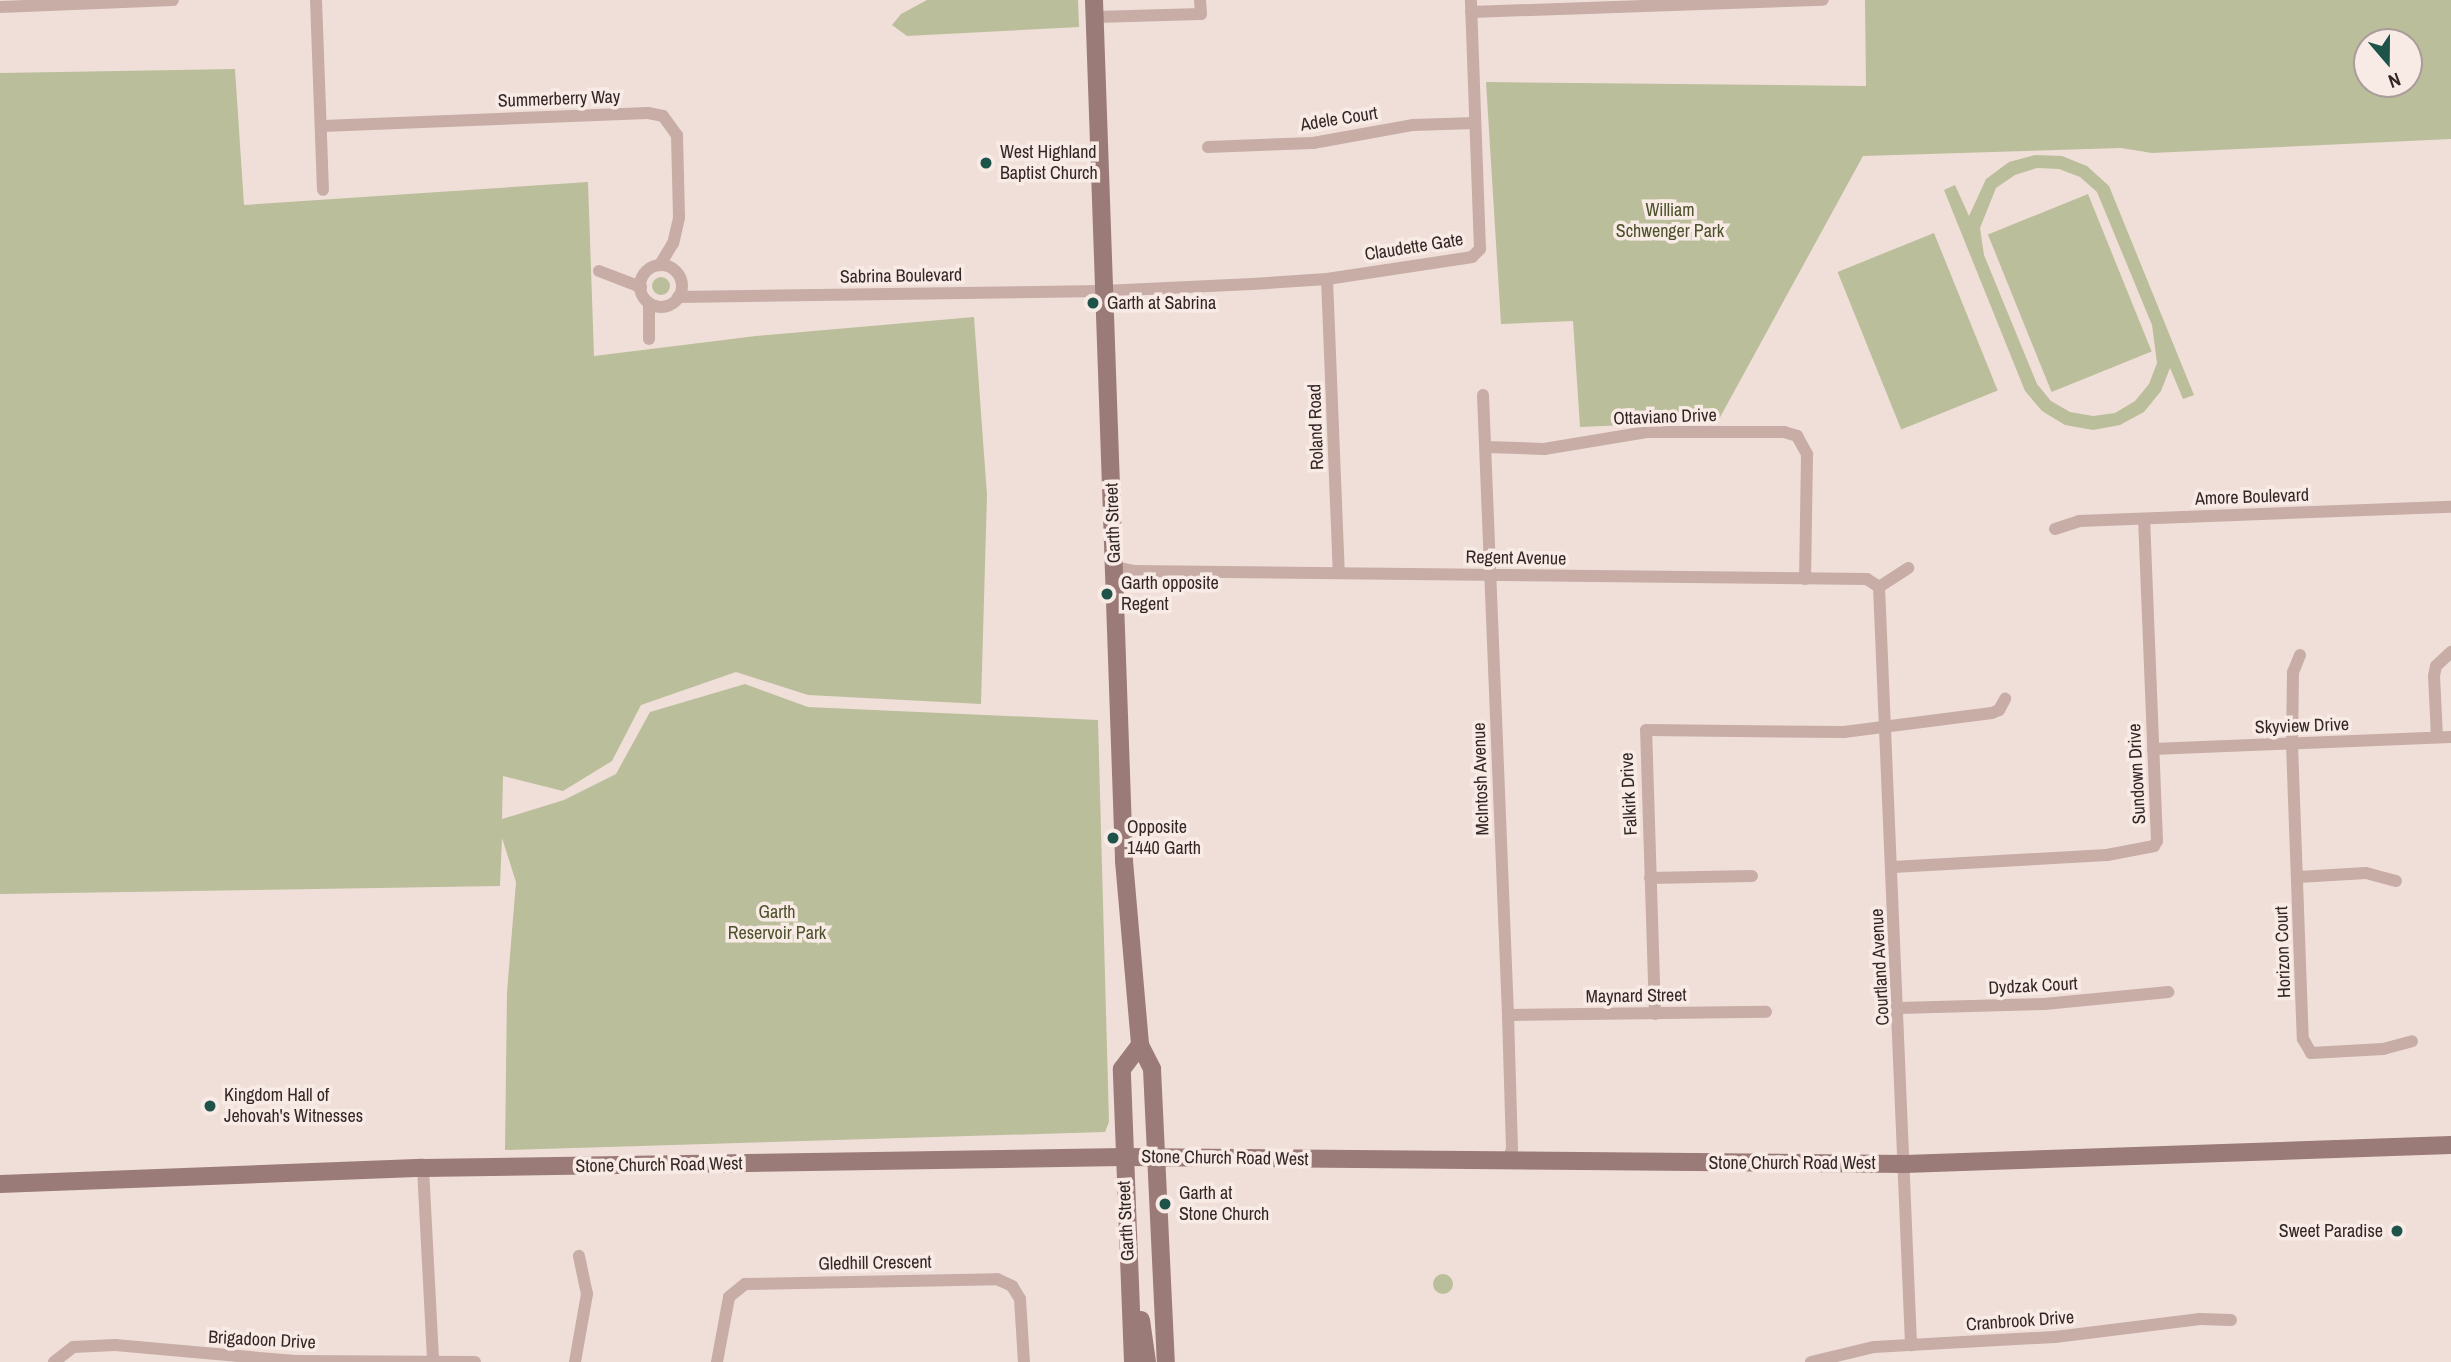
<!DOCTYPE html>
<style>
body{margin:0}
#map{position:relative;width:2451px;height:1362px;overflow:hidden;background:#f0dfd9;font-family:"Archivo Narrow",sans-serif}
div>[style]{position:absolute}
.green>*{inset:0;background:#bbbe9a;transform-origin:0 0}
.round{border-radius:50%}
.street>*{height:12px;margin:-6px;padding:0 6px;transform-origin:6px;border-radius:6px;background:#c7ada6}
.street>.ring{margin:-6px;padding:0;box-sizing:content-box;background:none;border:12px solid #c7ada6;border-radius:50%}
.secondary>*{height:18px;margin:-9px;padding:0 9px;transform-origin:9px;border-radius:9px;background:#9b7b77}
.dots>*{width:19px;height:19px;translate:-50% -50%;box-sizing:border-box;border:4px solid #f8eae5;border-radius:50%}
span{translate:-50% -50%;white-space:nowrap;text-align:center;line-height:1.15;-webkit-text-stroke:7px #f8eae5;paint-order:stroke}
.street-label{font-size:18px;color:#332726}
.poi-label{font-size:18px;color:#332726}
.left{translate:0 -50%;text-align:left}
.right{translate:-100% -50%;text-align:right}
.park-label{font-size:18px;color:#4c512b}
.north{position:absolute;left:2353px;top:28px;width:70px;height:70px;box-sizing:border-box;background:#f8eae5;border:2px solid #a99c99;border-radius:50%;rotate:160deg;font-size:19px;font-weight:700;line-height:28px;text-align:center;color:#332726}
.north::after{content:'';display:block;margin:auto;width:24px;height:32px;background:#1e5349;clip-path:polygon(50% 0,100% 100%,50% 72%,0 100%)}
</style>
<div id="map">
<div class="green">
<div style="clip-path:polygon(927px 0,1078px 0,1079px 27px,907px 36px,892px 25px,901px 14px)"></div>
<div style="clip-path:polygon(evenodd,1865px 0,2451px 0,2451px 139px,2152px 153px,2121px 148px,1863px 156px,1718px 421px,1580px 427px,1573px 321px,1501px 324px,1486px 82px,1866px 86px,1865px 0,2367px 42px,2409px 42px,2409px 84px,2367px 84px,2367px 42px)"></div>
<div style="clip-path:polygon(235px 69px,244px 205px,588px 182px,594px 356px,756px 336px,974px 317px,987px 495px,981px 704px,808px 695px,736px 672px,641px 705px,612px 761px,563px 791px,503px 776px,502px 819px,564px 800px,616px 774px,650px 712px,745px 684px,808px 707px,1098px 720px,1109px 1122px,1105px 1132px,505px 1150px,507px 992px,516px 882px,502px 838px,500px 886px,0 894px,0 73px)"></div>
<div style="clip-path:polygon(evenodd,2035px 155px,2062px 156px,2087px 166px,2109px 186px,2194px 395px,2183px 399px,2170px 368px,2161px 391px,2144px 412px,2120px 425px,2093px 430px,2065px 425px,2042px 411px,2025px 391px,1944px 190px,1955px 185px,1969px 216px,1986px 179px,2009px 162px,2035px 155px,2037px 168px,2059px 169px,2080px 177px,2097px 192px,2152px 325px,2157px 363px,2149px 384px,2135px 401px,2115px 413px,2093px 416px,2070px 412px,2051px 401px,2037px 384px,1984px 255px,1980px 228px,1996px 188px,2015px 175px,2037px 168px)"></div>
<div style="left:2088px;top:194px;width:170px;height:108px;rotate:68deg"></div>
<div style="left:1934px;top:233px;width:170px;height:104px;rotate:68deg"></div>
<div class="round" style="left:652px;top:277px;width:18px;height:18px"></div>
<div class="round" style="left:1433px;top:1274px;width:20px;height:20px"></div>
</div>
<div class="street">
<div style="left:316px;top:0;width:190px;rotate:87.9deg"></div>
<div style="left:0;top:7px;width:173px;rotate:-2.3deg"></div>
<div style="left:1471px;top:12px;width:352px;rotate:-2deg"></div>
<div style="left:1095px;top:17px;width:106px;rotate:-1.6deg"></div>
<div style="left:1201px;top:14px;width:14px;rotate:-94deg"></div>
<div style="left:323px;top:126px;width:325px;rotate:-2.3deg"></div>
<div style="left:648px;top:113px;width:15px;rotate:11deg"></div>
<div style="left:663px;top:116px;width:24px;rotate:54deg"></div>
<div style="left:677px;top:135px;width:83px;rotate:88.6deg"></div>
<div style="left:679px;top:218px;width:26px;rotate:103deg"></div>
<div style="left:673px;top:243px;width:26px;rotate:121deg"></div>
<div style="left:1208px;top:147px;width:105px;rotate:-2.2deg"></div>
<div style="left:1313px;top:143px;width:102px;rotate:-10.2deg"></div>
<div style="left:1413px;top:125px;width:62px;rotate:-1.8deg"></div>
<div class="ring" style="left:640px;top:265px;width:30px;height:30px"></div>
<div style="left:599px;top:271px;width:45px;rotate:20.9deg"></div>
<div style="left:1327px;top:279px;width:294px;rotate:87.7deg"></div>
<div style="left:678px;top:297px;width:425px;rotate:-0.8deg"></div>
<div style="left:1103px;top:291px;width:149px;rotate:-2.7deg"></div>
<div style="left:1252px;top:284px;width:75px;rotate:-3.8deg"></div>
<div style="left:1327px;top:279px;width:147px;rotate:-8.6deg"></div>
<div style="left:1472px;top:257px;width:11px;rotate:-45deg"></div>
<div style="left:1480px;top:249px;width:249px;rotate:-92.1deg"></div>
<div style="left:649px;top:339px;width:36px;rotate:-90deg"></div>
<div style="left:1483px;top:395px;width:621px;rotate:87.69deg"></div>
<div style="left:1508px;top:1015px;width:134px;rotate:88.3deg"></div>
<div style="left:1512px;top:1149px;width:12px;rotate:110deg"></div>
<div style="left:1487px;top:447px;width:57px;rotate:2deg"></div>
<div style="left:1544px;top:449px;width:104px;rotate:-9.4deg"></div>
<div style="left:1647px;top:432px;width:137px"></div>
<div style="left:1784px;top:432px;width:14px;rotate:17deg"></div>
<div style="left:1797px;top:436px;width:21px;rotate:61deg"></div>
<div style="left:1807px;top:454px;width:125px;rotate:90.9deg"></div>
<div style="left:2055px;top:529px;width:25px;rotate:-18deg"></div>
<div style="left:2079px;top:521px;width:372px;rotate:-2.2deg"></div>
<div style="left:1115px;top:567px;width:19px;rotate:12deg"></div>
<div style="left:1134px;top:571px;width:733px;rotate:0.63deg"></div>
<div style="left:1867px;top:579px;width:14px;rotate:34deg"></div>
<div style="left:1879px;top:587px;width:759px;rotate:87.58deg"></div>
<div style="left:1879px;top:587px;width:35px;rotate:-33deg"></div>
<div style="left:2300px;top:655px;width:18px;rotate:112deg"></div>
<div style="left:2293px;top:672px;width:73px;rotate:90.8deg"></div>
<div style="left:2292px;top:745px;width:294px;rotate:87.9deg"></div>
<div style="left:2303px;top:1039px;width:16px;rotate:60deg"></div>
<div style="left:2311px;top:1053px;width:72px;rotate:-3.2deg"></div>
<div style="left:2383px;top:1049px;width:30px;rotate:-15deg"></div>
<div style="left:2437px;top:737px;width:61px;rotate:-92.8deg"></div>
<div style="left:2434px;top:676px;width:10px;rotate:-79deg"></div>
<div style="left:2436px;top:666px;width:21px;rotate:-43deg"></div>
<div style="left:2153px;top:749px;width:298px;rotate:-2.3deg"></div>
<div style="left:1893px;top:867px;width:214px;rotate:-3.2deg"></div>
<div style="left:2107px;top:855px;width:48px;rotate:-10.8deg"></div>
<div style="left:2154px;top:846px;width:6px;rotate:-59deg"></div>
<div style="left:2157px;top:841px;width:322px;rotate:-92.3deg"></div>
<div style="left:2298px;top:877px;width:68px;rotate:-3.4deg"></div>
<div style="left:2366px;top:873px;width:31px;rotate:15deg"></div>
<div style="left:1650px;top:878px;width:102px;rotate:-1.1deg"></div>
<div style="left:1899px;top:1008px;width:145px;rotate:-1.6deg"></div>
<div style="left:2044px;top:1004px;width:125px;rotate:-5.5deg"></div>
<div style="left:1655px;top:1014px;width:284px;rotate:-91.8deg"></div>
<div style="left:1646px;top:730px;width:198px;rotate:0.6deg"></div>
<div style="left:1844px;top:732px;width:149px;rotate:-7.3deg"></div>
<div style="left:1992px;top:713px;width:8px;rotate:-23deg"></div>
<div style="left:1999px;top:710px;width:13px;rotate:-61deg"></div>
<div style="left:1508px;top:1015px;width:258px;rotate:-0.7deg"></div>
<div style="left:423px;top:1168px;width:192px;rotate:87deg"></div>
<div style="left:54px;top:1362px;width:24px;rotate:-38deg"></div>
<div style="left:73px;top:1347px;width:42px;rotate:-2.7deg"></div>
<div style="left:115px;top:1345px;width:181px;rotate:5.1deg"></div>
<div style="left:295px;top:1361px;width:180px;rotate:0.3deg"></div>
<div style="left:575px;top:1362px;width:69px;rotate:-80deg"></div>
<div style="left:587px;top:1294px;width:39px;rotate:-102deg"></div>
<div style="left:717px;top:1362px;width:66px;rotate:-79.5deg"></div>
<div style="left:729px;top:1297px;width:21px;rotate:-39deg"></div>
<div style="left:745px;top:1284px;width:252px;rotate:-1.1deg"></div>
<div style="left:997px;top:1279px;width:17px;rotate:25deg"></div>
<div style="left:1012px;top:1286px;width:15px;rotate:58deg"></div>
<div style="left:1020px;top:1299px;width:63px;rotate:86.4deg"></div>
<div style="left:1811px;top:1362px;width:65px;rotate:-13.4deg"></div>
<div style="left:1874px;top:1347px;width:181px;rotate:-3.2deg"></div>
<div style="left:2055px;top:1337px;width:146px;rotate:-7.1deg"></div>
<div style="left:2200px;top:1319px;width:31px;rotate:2deg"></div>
</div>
<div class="secondary">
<div style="left:1094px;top:0;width:862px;rotate:88deg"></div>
<div style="left:1124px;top:861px;width:185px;rotate:85deg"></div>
<div style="left:1140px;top:1045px;width:27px;rotate:63deg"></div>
<div style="left:1152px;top:1069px;width:293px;rotate:87.3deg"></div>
<div style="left:0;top:1184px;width:423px;rotate:-2.2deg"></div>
<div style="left:423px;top:1168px;width:700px;rotate:-0.9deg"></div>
<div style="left:1123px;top:1157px;width:782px;rotate:0.51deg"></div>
<div style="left:1905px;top:1164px;width:546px;rotate:-1.99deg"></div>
<div style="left:1141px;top:1320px;width:42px;rotate:81.9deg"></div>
<div style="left:1133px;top:1362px;width:293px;rotate:-92.2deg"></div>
<div style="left:1122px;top:1069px;width:30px;rotate:-53deg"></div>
</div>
<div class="dots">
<div style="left:986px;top:163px;background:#1e5349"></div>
<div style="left:1093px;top:303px;background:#1e5349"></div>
<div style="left:1107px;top:594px;background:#1e5349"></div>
<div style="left:1113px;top:838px;background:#1e5349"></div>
<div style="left:210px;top:1106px;background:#1e5349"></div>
<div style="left:1165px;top:1204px;background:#1e5349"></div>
<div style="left:2397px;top:1231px;background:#1e5349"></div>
</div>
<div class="street-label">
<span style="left:559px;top:99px;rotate:-2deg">Summerberry Way</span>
<span style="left:1339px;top:119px;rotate:-9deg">Adele Court</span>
<span style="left:1414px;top:247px;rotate:-9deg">Claudette Gate</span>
<span style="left:901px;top:276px;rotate:-1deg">Sabrina Boulevard</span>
<span style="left:1665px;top:417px;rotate:-2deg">Ottaviano Drive</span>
<span style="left:1316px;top:427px;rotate:-92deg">Roland Road</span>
<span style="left:2252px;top:497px;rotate:-2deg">Amore Boulevard</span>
<span style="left:1113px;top:523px;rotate:-92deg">Garth Street</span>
<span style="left:1516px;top:558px;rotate:1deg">Regent Avenue</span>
<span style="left:2302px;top:726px;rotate:-2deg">Skyview Drive</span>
<span style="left:2137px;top:774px;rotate:-93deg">Sundown Drive</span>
<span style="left:1481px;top:779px;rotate:-92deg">McIntosh Avenue</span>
<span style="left:1629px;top:794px;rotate:-93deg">Falkirk Drive</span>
<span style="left:2283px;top:952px;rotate:-92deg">Horizon Court</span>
<span style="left:1880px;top:967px;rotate:-93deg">Courtland Avenue</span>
<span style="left:2033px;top:986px;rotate:-3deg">Dydzak Court</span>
<span style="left:1636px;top:996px;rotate:-1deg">Maynard Street</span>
<span style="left:1225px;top:1158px;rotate:1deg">Stone Church Road West</span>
<span style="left:1792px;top:1163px">Stone Church Road West</span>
<span style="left:659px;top:1165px;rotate:-1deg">Stone Church Road West</span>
<span style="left:1126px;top:1221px;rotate:-93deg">Garth Street</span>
<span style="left:875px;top:1263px;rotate:-1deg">Gledhill Crescent</span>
<span style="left:2020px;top:1321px;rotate:-4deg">Cranbrook Drive</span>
<span style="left:262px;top:1340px;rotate:3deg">Brigadoon Drive</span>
</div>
<div class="poi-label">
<span class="left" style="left:1000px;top:163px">West Highland<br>Baptist Church</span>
<span class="left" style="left:1107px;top:303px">Garth at Sabrina</span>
<span class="left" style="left:1121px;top:594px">Garth opposite<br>Regent</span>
<span class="left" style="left:1127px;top:838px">Opposite<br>1440 Garth</span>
<span class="left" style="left:224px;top:1106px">Kingdom Hall of<br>Jehovah's Witnesses</span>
<span class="left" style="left:1179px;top:1204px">Garth at<br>Stone Church</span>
<span class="right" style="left:2383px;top:1231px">Sweet Paradise</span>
</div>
<div class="park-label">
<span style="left:1670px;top:221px">William<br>Schwenger Park</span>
<span style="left:777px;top:923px">Garth<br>Reservoir Park</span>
</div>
<div class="north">N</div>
</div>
